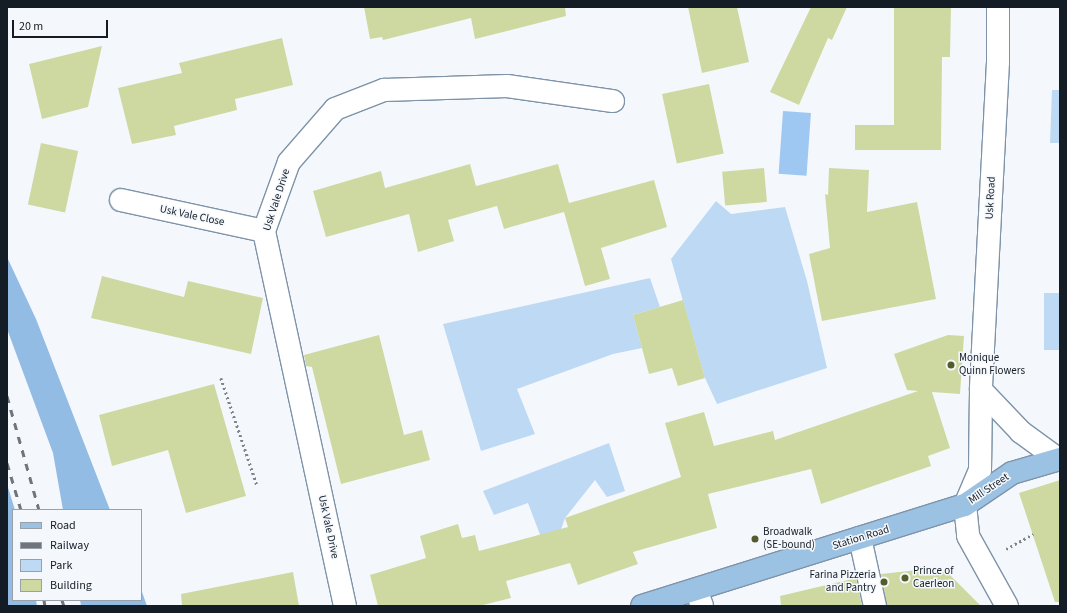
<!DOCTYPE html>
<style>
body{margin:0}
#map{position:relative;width:1067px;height:613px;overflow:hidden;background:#f4f8fd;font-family:"Source Sans 3",sans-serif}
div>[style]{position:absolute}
.green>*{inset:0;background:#bed9f3;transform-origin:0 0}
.forest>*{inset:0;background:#93bce5}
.water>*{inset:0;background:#9ec8f1;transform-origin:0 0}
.building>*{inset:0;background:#ced9a2;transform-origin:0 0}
.path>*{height:2.5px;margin-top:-1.25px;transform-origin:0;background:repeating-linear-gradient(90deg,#7e858b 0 2px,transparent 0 5px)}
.roads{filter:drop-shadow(1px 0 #7e93a8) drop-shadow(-1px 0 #7e93a8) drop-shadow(0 1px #7e93a8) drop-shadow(0 -1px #7e93a8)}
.minor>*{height:22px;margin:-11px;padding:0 11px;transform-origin:11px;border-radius:11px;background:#fff}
.major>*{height:22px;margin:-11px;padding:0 11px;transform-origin:11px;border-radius:11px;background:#9bc1e3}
.rail>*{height:3px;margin-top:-1.5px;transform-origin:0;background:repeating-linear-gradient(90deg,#6e757c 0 7px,transparent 0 14px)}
.dots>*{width:11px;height:11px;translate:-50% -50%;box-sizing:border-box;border:2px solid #f4f8fd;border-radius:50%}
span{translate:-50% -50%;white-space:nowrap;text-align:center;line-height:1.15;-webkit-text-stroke:3px #f4f8fd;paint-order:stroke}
.street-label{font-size:11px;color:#141d25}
.poi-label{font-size:11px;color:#141d25}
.left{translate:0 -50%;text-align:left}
.right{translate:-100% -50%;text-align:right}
.frame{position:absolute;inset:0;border:8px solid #141d25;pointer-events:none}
.legend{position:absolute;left:12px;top:509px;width:130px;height:92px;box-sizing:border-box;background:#f4f8fd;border:1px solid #9aa0a7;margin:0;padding:5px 7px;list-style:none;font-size:12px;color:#141d25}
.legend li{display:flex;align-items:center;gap:8px;height:20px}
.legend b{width:20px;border:1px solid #9aa0a7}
.scale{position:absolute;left:12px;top:20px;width:96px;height:18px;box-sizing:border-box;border:2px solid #141d25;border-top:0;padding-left:5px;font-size:12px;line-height:14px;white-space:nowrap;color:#141d25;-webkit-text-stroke:3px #f4f8fd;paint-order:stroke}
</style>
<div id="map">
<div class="green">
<div style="clip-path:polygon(1052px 90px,1060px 90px,1060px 143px,1050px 143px)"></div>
<div style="clip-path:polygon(716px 201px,731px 214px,785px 207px,807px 281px,827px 368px,717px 404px,705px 378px,671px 259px)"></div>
<div style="clip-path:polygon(650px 278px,660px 307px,633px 315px,642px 348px,613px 354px,517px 389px,535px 434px,481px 451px,443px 324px)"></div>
<div style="left:1044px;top:293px;width:16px;height:57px"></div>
<div style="clip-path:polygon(609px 443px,625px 491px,607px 497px,595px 480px,565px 518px,550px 561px,528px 503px,494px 515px,483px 491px)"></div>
</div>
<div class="forest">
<div style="clip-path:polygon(7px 257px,36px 319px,110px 510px,63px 510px,53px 453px,7px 329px)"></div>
<div style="clip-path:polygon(7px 484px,15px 510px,13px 600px,36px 600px,37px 606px,7px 606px)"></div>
<div style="clip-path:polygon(141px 589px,147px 606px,81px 606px,80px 600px,141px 600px)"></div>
</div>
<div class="water">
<div style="left:783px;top:111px;width:28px;height:63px;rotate:4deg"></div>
</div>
<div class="building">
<div style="clip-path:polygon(364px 7px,565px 7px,566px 16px,475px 39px,471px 18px,383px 40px,382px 37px,370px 39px)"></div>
<div style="clip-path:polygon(688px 7px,737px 7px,749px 62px,702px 73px)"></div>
<div style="clip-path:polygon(811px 7px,847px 7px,832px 40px,828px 38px,799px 105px,770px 92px)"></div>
<div style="clip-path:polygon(894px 7px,951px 7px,950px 57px,942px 57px,941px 150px,855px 150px,855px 125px,894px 125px)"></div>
<div style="clip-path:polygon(282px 38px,293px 85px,235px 99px,237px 110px,174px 126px,176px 135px,132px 144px,118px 88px,182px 73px,179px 63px)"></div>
<div style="clip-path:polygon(102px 46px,88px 107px,42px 119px,29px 64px)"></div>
<div style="left:709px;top:84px;width:71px;height:48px;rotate:78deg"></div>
<div style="left:41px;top:143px;width:38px;height:63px;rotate:12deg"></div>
<div style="clip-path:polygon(470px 164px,476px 186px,558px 164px,569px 203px,654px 180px,667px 227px,601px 248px,610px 279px,585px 286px,564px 212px,504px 229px,497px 206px,448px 220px,454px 241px,418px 252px,409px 214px,326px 237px,313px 191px,381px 171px,385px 188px)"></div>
<div style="left:764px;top:168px;width:34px;height:42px;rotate:85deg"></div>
<div style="clip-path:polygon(829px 168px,869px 170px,867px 212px,917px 202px,936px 299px,822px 321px,809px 254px,830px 248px,825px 194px,828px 195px)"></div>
<div style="clip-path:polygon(102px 276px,184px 297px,188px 281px,263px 298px,251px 354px,91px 318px)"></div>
<div style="clip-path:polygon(683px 300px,705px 378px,678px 386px,672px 368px,649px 374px,633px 315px)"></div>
<div style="clip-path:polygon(379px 335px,404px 435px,422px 430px,430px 460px,341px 484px,312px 367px,306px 366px,304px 355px)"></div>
<div style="clip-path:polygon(948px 335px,964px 336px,960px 394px,932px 392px,950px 448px,928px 456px,931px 466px,821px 504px,811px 469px,708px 494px,717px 528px,633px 552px,638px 564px,578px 585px,570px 563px,506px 581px,511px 598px,479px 606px,378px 606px,370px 575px,426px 558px,420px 536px,458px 524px,462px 538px,475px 535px,479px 551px,568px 527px,565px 518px,681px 477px,665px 423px,704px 412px,714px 446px,773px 431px,775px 440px,918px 391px,907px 390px,894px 354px)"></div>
<div style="clip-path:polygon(214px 384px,246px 496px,186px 513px,168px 450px,112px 466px,99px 415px)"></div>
<div style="clip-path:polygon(1060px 480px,1060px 602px,1055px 602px,1019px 493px)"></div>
<div style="clip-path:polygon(935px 568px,948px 573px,981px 606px,887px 606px,881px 574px)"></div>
<div style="clip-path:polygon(293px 572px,299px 606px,182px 606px,181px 594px)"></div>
<div style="clip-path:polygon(856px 578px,862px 606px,781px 606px,780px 596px)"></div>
</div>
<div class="path">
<div style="left:221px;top:378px;width:113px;rotate:71.4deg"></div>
<div style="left:1006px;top:549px;width:31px;rotate:-29deg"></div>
</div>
<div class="roads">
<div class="minor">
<div style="left:998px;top:7px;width:55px;rotate:90deg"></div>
<div style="left:998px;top:62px;width:328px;rotate:93deg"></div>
<div style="left:981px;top:390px;width:80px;rotate:90.7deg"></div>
<div style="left:980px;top:470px;width:38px;rotate:113deg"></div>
<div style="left:965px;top:505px;width:31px;rotate:84deg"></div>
<div style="left:968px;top:536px;width:80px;rotate:60.9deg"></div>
<div style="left:121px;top:200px;width:146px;rotate:12.2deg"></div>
<div style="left:981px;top:390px;width:58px;rotate:46.4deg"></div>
<div style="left:1021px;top:432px;width:46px;rotate:36.1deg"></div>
<div style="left:860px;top:538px;width:70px;rotate:77.6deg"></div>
<div style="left:696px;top:590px;width:17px;rotate:69deg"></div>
<div style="left:345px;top:606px;width:384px;rotate:-102.2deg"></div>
<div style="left:264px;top:231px;width:73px;rotate:-70.1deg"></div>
<div style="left:289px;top:162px;width:70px;rotate:-49deg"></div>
<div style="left:335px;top:109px;width:53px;rotate:-21.2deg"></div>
<div style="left:384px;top:90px;width:123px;rotate:-1.9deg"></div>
<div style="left:507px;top:86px;width:107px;rotate:8.1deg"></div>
</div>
<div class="major">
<div style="left:642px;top:606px;width:338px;rotate:-17.4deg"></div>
<div style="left:965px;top:505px;width:57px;rotate:-34.2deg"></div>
<div style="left:1012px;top:473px;width:50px;rotate:-16.3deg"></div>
</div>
</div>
<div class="rail">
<div style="left:7px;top:396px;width:118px;rotate:74.3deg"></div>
<div style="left:7px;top:463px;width:49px;rotate:73.4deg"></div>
<div style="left:44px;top:600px;width:6px;rotate:81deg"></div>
<div style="left:62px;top:600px;width:6px;rotate:72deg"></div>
</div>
<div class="dots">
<div style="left:951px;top:365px;background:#545c2b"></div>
<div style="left:755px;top:539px;background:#545c2b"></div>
<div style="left:905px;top:578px;background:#545c2b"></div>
<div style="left:884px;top:582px;background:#545c2b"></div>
</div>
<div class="street-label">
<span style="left:991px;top:198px;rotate:-87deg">Usk Road</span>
<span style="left:277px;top:200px;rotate:-72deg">Usk Vale Drive</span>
<span style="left:192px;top:216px;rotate:12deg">Usk Vale Close</span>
<span style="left:989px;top:489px;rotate:-34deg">Mill Street</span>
<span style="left:328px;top:527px;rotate:78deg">Usk Vale Drive</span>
<span style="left:861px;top:538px;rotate:-17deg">Station Road</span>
</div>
<div class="poi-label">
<span class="left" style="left:959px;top:365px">Monique<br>Quinn Flowers</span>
<span class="left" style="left:763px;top:539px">Broadwalk<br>(SE-bound)</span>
<span class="left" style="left:913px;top:578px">Prince of<br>Caerleon</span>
<span class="right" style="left:876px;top:582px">Farina Pizzeria<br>and Pantry</span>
</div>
<div class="frame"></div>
<ul class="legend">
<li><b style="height:5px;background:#9bc1e3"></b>Road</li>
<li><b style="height:5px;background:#6e757c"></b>Railway</li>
<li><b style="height:11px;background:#bed9f3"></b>Park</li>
<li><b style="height:11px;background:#ced9a2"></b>Building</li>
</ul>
<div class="scale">20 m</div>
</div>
